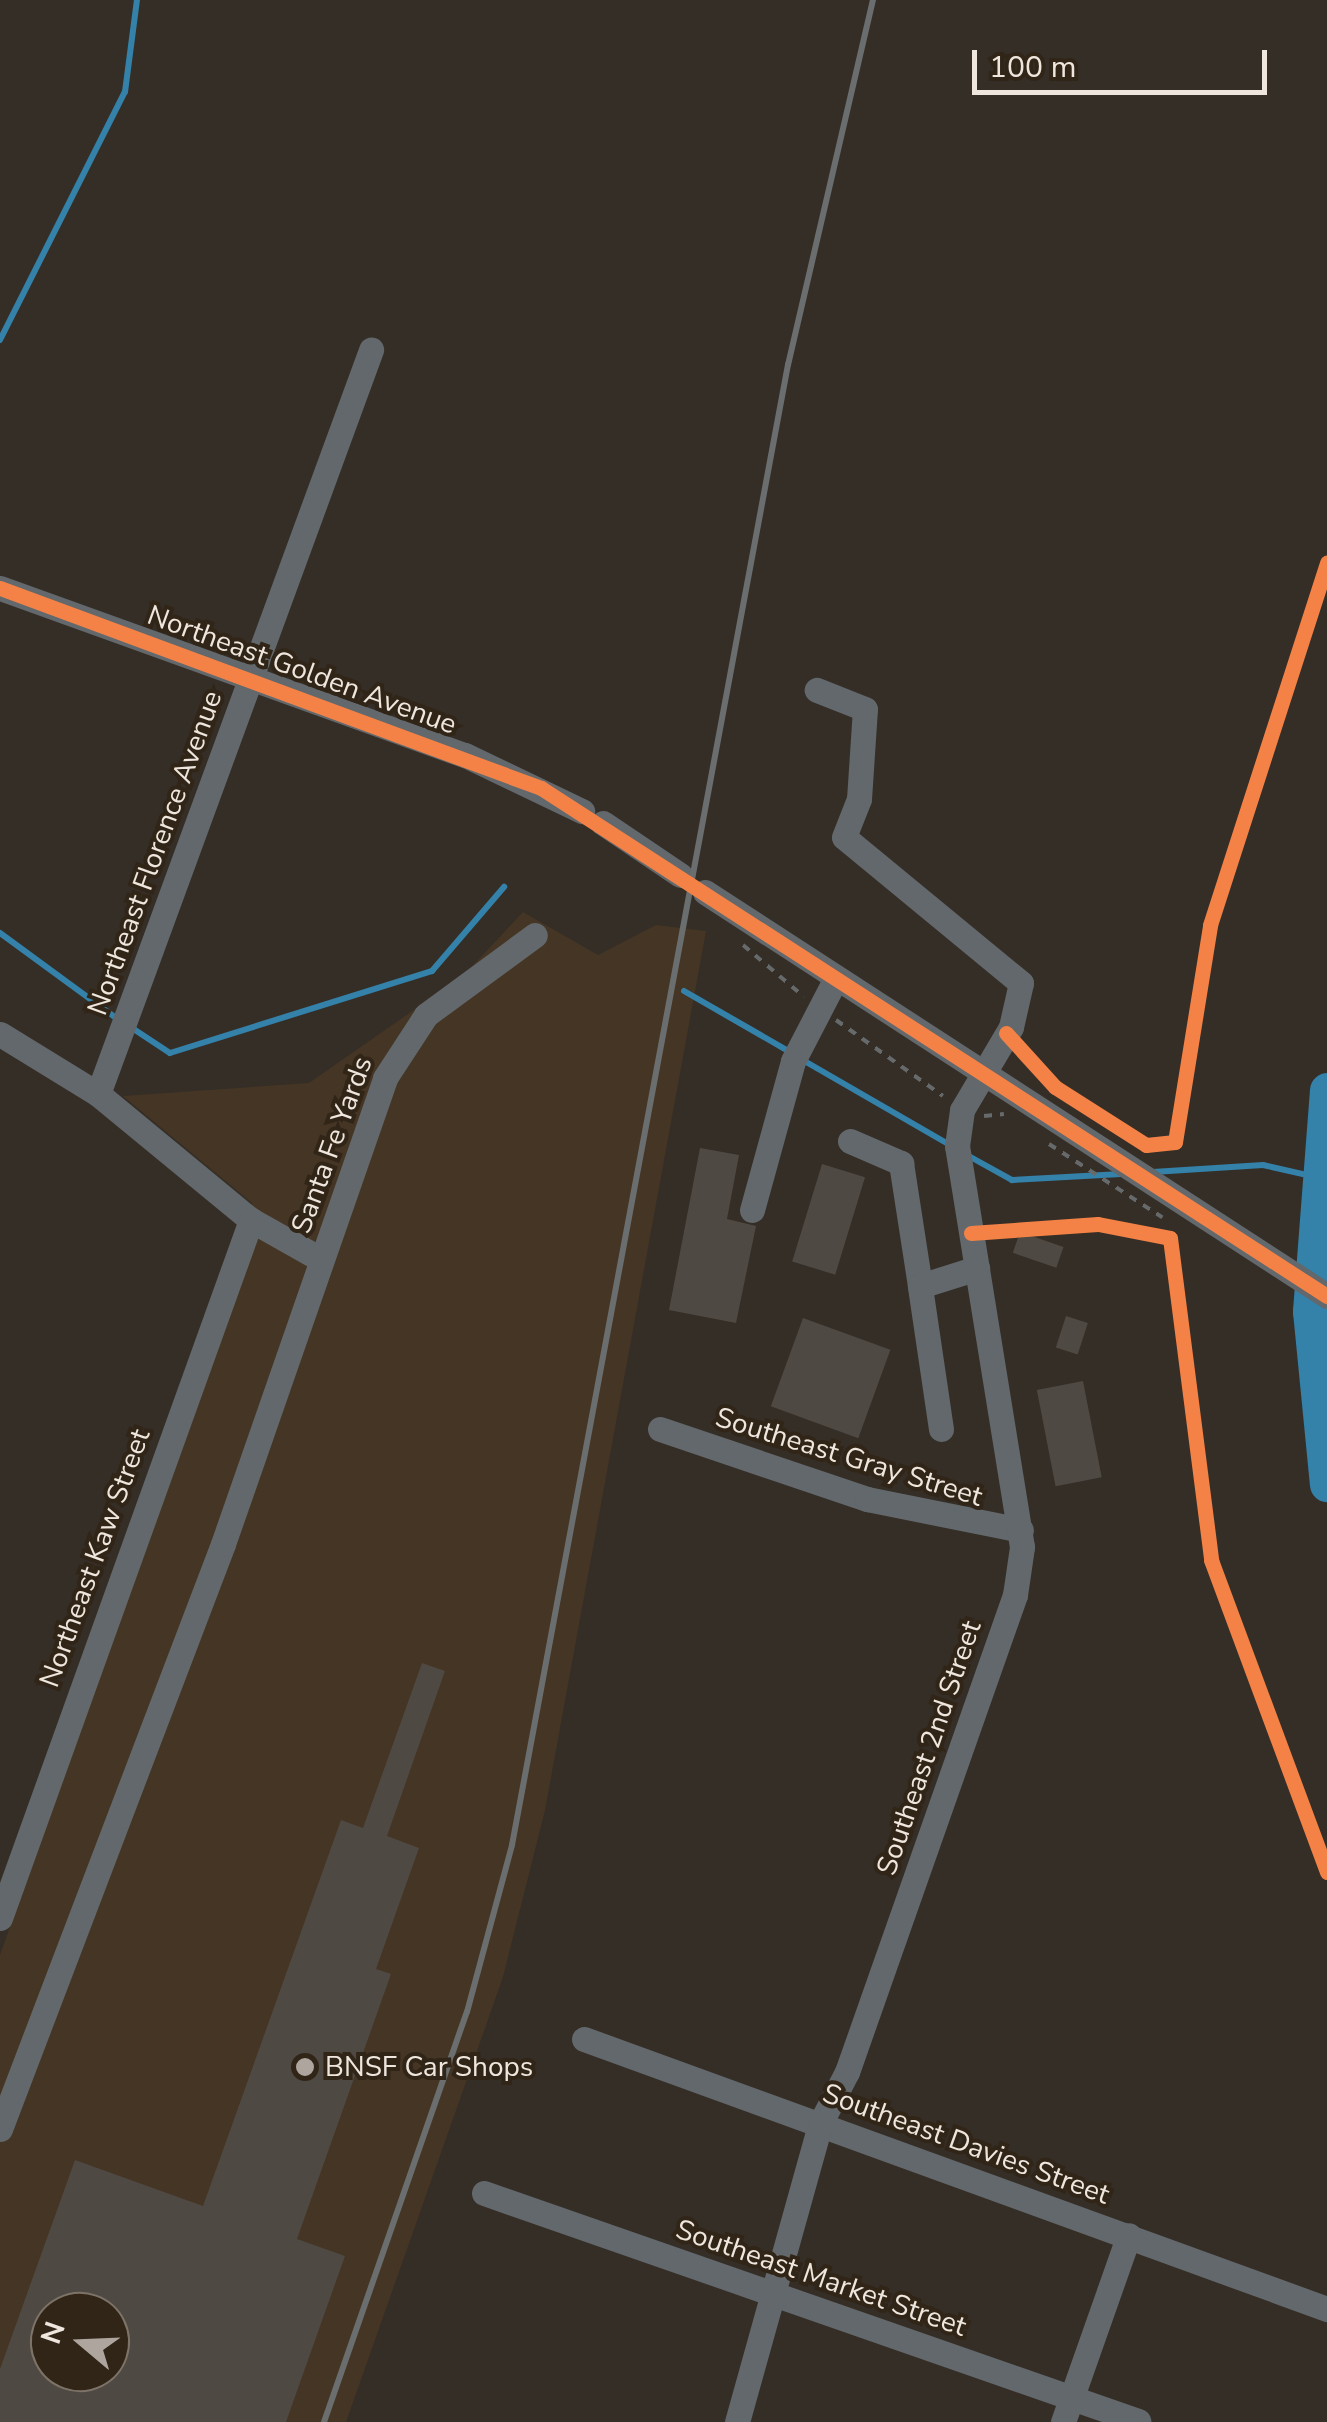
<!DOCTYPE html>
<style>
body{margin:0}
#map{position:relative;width:1327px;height:2422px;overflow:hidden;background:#352e27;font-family:"Nunito Sans",sans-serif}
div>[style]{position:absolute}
.built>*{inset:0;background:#453524}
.stream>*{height:6px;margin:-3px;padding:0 3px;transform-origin:3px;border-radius:3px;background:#3481a9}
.river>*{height:35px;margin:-17.5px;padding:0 17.5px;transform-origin:17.5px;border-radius:17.5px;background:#3481a9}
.building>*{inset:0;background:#4f4943;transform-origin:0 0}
.path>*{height:4px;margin-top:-2px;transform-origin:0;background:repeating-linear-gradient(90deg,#666a6b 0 8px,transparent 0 16px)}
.minor>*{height:25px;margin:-12.5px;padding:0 12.5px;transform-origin:12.5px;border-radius:12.5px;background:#62686b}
.rail>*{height:6px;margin:-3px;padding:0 3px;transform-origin:3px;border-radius:3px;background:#6b6e6e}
.cycleway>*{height:15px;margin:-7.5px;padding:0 7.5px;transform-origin:7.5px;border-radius:7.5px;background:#f48246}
.dots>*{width:28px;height:28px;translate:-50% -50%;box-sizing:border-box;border:5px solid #312517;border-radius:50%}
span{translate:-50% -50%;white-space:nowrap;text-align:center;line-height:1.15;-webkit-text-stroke:8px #312517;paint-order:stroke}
.street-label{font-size:28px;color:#efe7de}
.poi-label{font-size:28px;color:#efe7de}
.left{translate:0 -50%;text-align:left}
.north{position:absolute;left:30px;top:2292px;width:100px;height:100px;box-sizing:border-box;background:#312517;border:2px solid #7d7367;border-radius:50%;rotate:289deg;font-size:28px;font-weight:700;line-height:40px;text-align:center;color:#efe7de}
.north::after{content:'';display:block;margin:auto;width:35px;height:45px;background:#aea69e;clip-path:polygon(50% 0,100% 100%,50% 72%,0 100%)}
.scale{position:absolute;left:972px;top:50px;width:295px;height:45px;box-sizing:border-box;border:5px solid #efe7de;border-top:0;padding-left:12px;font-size:30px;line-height:35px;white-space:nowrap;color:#efe7de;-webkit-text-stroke:8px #312517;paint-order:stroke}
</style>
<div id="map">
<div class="built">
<div style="clip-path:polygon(evenodd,523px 912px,598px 955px,656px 925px,706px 931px,545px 1810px,503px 1977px,346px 2422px,0 2422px,0 1955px,256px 1238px,252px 1203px,123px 1096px,309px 1083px,464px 975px,523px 912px,50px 2312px,110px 2312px,110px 2372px,50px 2372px,50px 2312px)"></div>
</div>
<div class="stream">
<div style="left:0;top:340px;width:278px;rotate:-63.3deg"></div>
<div style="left:125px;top:92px;width:93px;rotate:-82.6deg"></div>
<div style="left:0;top:933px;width:147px;rotate:36.2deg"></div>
<div style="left:684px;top:991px;width:122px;rotate:29.9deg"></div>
<div style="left:129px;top:1026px;width:49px;rotate:33.4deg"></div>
<div style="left:170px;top:1053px;width:275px;rotate:-17.4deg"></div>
<div style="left:432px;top:971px;width:111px;rotate:-49.4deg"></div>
<div style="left:801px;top:1059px;width:172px;rotate:30deg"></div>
<div style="left:965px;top:1154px;width:54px;rotate:29deg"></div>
<div style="left:1012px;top:1180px;width:109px;rotate:-3.2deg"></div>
<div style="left:1153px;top:1172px;width:110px;rotate:-3.6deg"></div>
<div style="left:1263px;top:1165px;width:58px;rotate:12.8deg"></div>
</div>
<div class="river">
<div style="left:1327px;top:1090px;width:222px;rotate:94.4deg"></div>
<div style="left:1310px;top:1311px;width:174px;rotate:84.4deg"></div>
</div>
<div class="building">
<div style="clip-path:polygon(700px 1148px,739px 1155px,727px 1219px,756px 1226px,736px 1323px,669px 1310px)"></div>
<div style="left:822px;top:1164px;width:45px;height:102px;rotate:17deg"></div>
<div style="left:1020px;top:1232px;width:46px;height:22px;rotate:19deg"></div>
<div style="left:1066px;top:1316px;width:23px;height:33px;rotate:18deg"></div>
<div style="left:803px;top:1318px;width:93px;height:94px;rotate:20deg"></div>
<div style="left:1083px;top:1381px;width:98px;height:47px;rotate:79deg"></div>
<div style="clip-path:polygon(evenodd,422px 1663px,445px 1671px,387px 1836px,419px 1848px,376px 1969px,391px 1974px,297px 2239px,345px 2256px,286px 2422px,0 2422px,0 2369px,75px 2160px,203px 2206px,341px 1820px,363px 1828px,422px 1663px,50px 2312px,110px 2312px,110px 2372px,50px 2372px,50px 2312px)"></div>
</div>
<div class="path">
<div style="left:743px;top:945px;width:80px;rotate:40.4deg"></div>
<div style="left:836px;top:1020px;width:131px;rotate:35.4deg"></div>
<div style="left:984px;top:1116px;width:20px;rotate:-6deg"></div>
<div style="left:1049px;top:1144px;width:135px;rotate:32.9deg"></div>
</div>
<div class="minor">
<div style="left:0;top:588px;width:494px;rotate:19.8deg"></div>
<div style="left:465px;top:755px;width:130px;rotate:25.6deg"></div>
<div style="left:603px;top:823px;width:93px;rotate:34deg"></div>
<div style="left:705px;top:892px;width:742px;rotate:33deg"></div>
<div style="left:0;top:1034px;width:115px;rotate:31.5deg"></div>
<div style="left:98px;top:1094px;width:198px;rotate:39.5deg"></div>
<div style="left:251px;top:1220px;width:81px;rotate:29.4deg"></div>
<div style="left:98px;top:1094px;width:793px;rotate:-69.85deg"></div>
<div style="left:850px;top:1141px;width:56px;rotate:23.3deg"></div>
<div style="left:901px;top:1163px;width:124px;rotate:81.2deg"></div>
<div style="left:752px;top:1210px;width:155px;rotate:-74.6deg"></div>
<div style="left:793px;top:1061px;width:89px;rotate:-62.6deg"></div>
<div style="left:660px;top:1429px;width:219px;rotate:18.7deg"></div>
<div style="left:867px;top:1499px;width:157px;rotate:11.4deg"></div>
<div style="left:941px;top:1429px;width:145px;rotate:-98.4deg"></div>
<div style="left:920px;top:1286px;width:60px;rotate:-17.5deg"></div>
<div style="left:0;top:1918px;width:742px;rotate:-70.22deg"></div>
<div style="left:584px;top:2039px;width:791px;rotate:19.97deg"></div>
<div style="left:0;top:2129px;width:626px;rotate:-69.13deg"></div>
<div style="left:223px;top:1544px;width:493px;rotate:-70.8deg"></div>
<div style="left:385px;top:1078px;width:75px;rotate:-56.9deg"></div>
<div style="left:426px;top:1015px;width:135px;rotate:-36.3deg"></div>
<div style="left:484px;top:2193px;width:693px;rotate:19.22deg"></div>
<div style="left:737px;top:2422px;width:309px;rotate:-74.4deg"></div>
<div style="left:820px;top:2124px;width:59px;rotate:-62.6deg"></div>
<div style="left:847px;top:2072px;width:506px;rotate:-70.6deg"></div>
<div style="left:1015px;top:1595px;width:49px;rotate:-81.7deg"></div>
<div style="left:1022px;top:1547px;width:406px;rotate:-99.2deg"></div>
<div style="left:957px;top:1146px;width:36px;rotate:-82deg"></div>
<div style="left:962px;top:1110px;width:96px;rotate:-59.4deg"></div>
<div style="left:1011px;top:1027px;width:45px;rotate:-77.2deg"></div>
<div style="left:1021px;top:983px;width:229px;rotate:-140.5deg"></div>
<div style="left:844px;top:837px;width:41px;rotate:-68.5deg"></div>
<div style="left:859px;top:799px;width:90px;rotate:-86.2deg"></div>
<div style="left:865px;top:709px;width:52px;rotate:-158.4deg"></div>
<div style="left:1063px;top:2422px;width:198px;rotate:-70.6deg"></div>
</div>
<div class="rail">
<div style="left:324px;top:2422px;width:434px;rotate:-70.8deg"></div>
<div style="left:467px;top:2012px;width:173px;rotate:-74.9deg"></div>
<div style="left:512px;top:1845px;width:1506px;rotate:-79.44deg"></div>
<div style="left:788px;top:365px;width:375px;rotate:-76.9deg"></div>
</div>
<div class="cycleway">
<div style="left:0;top:588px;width:577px;rotate:20.29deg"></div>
<div style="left:541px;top:788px;width:936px;rotate:32.88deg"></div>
<div style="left:1006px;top:1033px;width:73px;rotate:47.8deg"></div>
<div style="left:1055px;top:1087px;width:108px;rotate:32.5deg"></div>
<div style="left:1146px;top:1145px;width:29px;rotate:-6deg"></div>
<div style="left:1175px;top:1142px;width:220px;rotate:-80.8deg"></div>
<div style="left:1210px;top:925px;width:381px;rotate:-72.1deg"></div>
<div style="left:971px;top:1233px;width:127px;rotate:-4.1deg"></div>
<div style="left:1098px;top:1224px;width:73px;rotate:11deg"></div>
<div style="left:1170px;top:1238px;width:325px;rotate:82.7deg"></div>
<div style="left:1211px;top:1560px;width:333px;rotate:69.6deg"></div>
</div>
<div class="dots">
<div style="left:305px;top:2067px;background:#aea69e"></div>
</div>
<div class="street-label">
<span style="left:302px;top:670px;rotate:20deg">Northeast Golden Avenue</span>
<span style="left:155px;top:853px;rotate:-70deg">Northeast Florence Avenue</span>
<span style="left:332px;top:1145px;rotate:-70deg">Santa Fe Yards</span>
<span style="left:849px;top:1457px;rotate:17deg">Southeast Gray Street</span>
<span style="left:95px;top:1558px;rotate:-70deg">Northeast Kaw Street</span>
<span style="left:929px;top:1748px;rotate:-71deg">Southeast 2nd Street</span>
<span style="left:966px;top:2144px;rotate:20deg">Southeast Davies Street</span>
<span style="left:821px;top:2278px;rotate:19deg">Southeast Market Street</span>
</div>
<div class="poi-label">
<span class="left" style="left:325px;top:2067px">BNSF Car Shops</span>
</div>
<div class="north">N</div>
<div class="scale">100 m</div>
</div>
